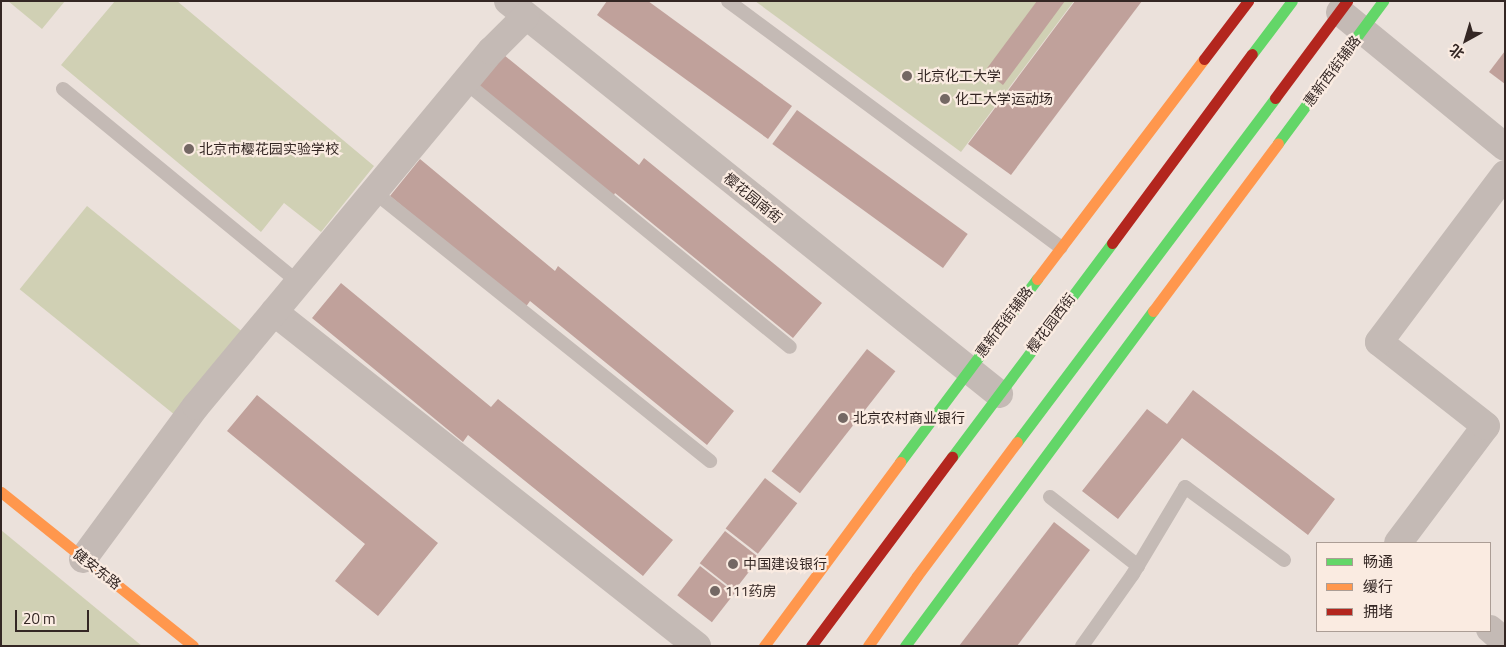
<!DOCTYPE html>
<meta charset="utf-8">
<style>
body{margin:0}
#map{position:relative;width:1506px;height:647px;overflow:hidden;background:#ebe1db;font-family:"Titillium Web","Noto Sans SC",sans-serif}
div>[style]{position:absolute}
.green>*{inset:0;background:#d0d0b4;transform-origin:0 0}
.building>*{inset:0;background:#c0a19b;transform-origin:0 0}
.lane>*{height:14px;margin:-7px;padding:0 7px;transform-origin:7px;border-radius:7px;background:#c4bab5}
.street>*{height:28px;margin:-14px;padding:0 14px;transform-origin:14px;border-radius:14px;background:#c4bab5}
.fast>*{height:11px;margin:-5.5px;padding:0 5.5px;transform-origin:5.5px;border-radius:5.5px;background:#63d668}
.slow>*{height:11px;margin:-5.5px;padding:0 5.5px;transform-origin:5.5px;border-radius:5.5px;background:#ff974d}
.jam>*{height:11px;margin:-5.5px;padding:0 5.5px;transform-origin:5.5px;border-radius:5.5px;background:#b3261e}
.dots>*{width:14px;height:14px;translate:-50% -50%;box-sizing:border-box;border:2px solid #faebe1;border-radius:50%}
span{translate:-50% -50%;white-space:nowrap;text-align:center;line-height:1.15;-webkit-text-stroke:4.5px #faebe1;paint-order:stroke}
.street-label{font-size:14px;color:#342724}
.poi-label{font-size:14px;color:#342724}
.left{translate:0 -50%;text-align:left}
.frame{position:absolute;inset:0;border:2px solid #342724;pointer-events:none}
.legend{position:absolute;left:1316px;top:542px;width:175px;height:90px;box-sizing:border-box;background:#faebe1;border:1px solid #ab9d95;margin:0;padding:6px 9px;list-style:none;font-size:15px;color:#342724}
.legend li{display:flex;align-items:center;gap:10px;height:25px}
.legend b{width:25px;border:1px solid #ab9d95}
.north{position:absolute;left:1441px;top:15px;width:50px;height:50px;-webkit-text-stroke:4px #faebe1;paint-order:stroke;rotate:219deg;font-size:14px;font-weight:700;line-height:20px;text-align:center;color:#342724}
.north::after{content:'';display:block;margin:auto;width:18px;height:22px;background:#342724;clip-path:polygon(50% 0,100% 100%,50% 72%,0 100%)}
.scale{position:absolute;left:15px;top:610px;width:74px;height:22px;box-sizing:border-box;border:2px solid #342724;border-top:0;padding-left:6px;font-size:15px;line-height:18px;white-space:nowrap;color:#342724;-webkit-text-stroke:4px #faebe1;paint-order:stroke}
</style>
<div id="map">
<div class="green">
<div style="clip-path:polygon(8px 1px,65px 1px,42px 29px)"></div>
<div style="clip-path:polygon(115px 1px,177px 1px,374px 166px,321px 232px,284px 203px,261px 232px,61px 65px)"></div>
<div style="clip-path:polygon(755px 1px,1074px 1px,961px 152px)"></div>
<div style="left:87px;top:206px;width:199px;height:107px;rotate:39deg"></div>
<div style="clip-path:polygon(1px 530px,142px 646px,1px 646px)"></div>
</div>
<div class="building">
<div style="clip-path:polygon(607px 1px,648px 1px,792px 106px,768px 139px,597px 15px)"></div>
<div style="clip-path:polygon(1037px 1px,1065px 1px,1003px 85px,985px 71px)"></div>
<div style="clip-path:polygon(1075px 1px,1142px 1px,1011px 175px,968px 144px)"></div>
<div style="clip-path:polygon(1505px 51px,1505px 84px,1489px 72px)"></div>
<div style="clip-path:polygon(504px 55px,639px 165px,644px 158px,822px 303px,793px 338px,615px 193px,612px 199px,477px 88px)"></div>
<div style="left:797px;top:110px;width:211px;height:42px;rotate:36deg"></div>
<div style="clip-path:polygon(420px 159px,555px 271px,558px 266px,734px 411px,707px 445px,530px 301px,525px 308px,390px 196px)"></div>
<div style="clip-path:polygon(341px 283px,491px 407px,498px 399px,673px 540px,643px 576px,468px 435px,463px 442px,312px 318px)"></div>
<div style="left:867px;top:349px;width:36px;height:155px;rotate:38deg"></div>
<div style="clip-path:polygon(1193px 390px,1335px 499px,1308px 535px,1182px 438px,1118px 519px,1082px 491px,1147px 409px,1167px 424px)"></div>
<div style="clip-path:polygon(257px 395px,438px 543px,378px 616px,335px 581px,365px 544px,227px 431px)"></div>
<div style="left:765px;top:478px;width:41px;height:64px;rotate:38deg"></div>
<div style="clip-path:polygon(1054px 522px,1090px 550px,1017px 646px,959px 646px)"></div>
<div style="left:725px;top:531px;width:44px;height:41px;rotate:38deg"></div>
<div style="left:700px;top:566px;width:44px;height:37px;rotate:38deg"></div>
</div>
<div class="lane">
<div style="left:728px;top:1px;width:414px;rotate:36.5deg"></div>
<div style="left:465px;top:82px;width:419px;rotate:39.2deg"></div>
<div style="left:63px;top:89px;width:304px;rotate:39.4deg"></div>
<div style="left:373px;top:191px;width:432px;rotate:38.7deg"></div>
<div style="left:1050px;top:497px;width:112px;rotate:38.1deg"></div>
<div style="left:1082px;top:646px;width:88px;rotate:-54.7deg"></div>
<div style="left:1133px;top:574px;width:101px;rotate:-59.1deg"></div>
<div style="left:1185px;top:487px;width:123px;rotate:36.4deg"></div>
</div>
<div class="street">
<div style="left:508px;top:1px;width:629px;rotate:38.67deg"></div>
<div style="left:1340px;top:12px;width:213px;rotate:39.3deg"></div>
<div style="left:274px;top:312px;width:539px;rotate:38.29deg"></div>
<div style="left:1398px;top:543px;width:146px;rotate:-53.1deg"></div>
<div style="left:1486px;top:426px;width:136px;rotate:-141.9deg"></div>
<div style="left:1379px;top:342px;width:210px;rotate:-53.1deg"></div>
<div style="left:83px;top:559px;width:190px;rotate:-53.6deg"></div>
<div style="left:196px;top:406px;width:462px;rotate:-50.3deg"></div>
<div style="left:491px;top:51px;width:49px;rotate:-45deg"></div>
<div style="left:1490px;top:629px;width:20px;rotate:41deg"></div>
</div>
<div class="fast">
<div style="left:1252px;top:54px;width:66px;rotate:-53deg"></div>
<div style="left:1278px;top:143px;width:177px;rotate:-53.5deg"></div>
<div style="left:1017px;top:442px;width:430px;rotate:-53.1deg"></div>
<div style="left:952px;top:457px;width:267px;rotate:-53.2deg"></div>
<div style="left:900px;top:462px;width:229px;rotate:-53.2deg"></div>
<div style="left:905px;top:646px;width:417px;rotate:-53.5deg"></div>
</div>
<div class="slow">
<div style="left:1037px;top:279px;width:276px;rotate:-52.8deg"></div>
<div style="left:1153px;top:311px;width:209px;rotate:-53.3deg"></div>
<div style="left:1px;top:492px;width:246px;rotate:38.7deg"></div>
<div style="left:764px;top:646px;width:229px;rotate:-53.5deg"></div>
<div style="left:868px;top:646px;width:85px;rotate:-55deg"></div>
<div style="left:917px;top:576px;width:167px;rotate:-53.3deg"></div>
</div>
<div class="jam">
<div style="left:1204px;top:59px;width:73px;rotate:-52.8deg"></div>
<div style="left:1275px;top:98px;width:121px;rotate:-53.4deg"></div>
<div style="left:1112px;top:243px;width:235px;rotate:-53.5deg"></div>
<div style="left:811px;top:646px;width:236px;rotate:-53.3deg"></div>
</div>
<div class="dots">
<div style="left:907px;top:76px;background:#746864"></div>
<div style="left:945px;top:99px;background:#746864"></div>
<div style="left:189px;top:149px;background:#746864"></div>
<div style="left:843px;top:418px;background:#746864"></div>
<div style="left:733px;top:564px;background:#746864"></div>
<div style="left:715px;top:591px;background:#746864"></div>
</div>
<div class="street-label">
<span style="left:1332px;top:71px;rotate:-53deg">惠新西街辅路</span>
<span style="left:753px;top:198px;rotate:39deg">樱花园南街</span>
<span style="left:1004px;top:322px;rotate:-53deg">惠新西街辅路</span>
<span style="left:1051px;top:323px;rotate:-53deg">樱花园西街</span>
<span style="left:97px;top:569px;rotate:38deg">健安东路</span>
</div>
<div class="poi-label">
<span class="left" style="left:917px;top:76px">北京化工大学</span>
<span class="left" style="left:955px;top:99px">化工大学运动场</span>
<span class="left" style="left:199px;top:149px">北京市樱花园实验学校</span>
<span class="left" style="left:853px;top:418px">北京农村商业银行</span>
<span class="left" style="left:743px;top:564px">中国建设银行</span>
<span class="left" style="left:725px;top:591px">111药房</span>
</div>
<div class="frame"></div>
<ul class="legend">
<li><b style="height:6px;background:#63d668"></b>畅通</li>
<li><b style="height:6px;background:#ff974d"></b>缓行</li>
<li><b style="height:6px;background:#b3261e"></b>拥堵</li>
</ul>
<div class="north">北</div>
<div class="scale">20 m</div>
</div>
